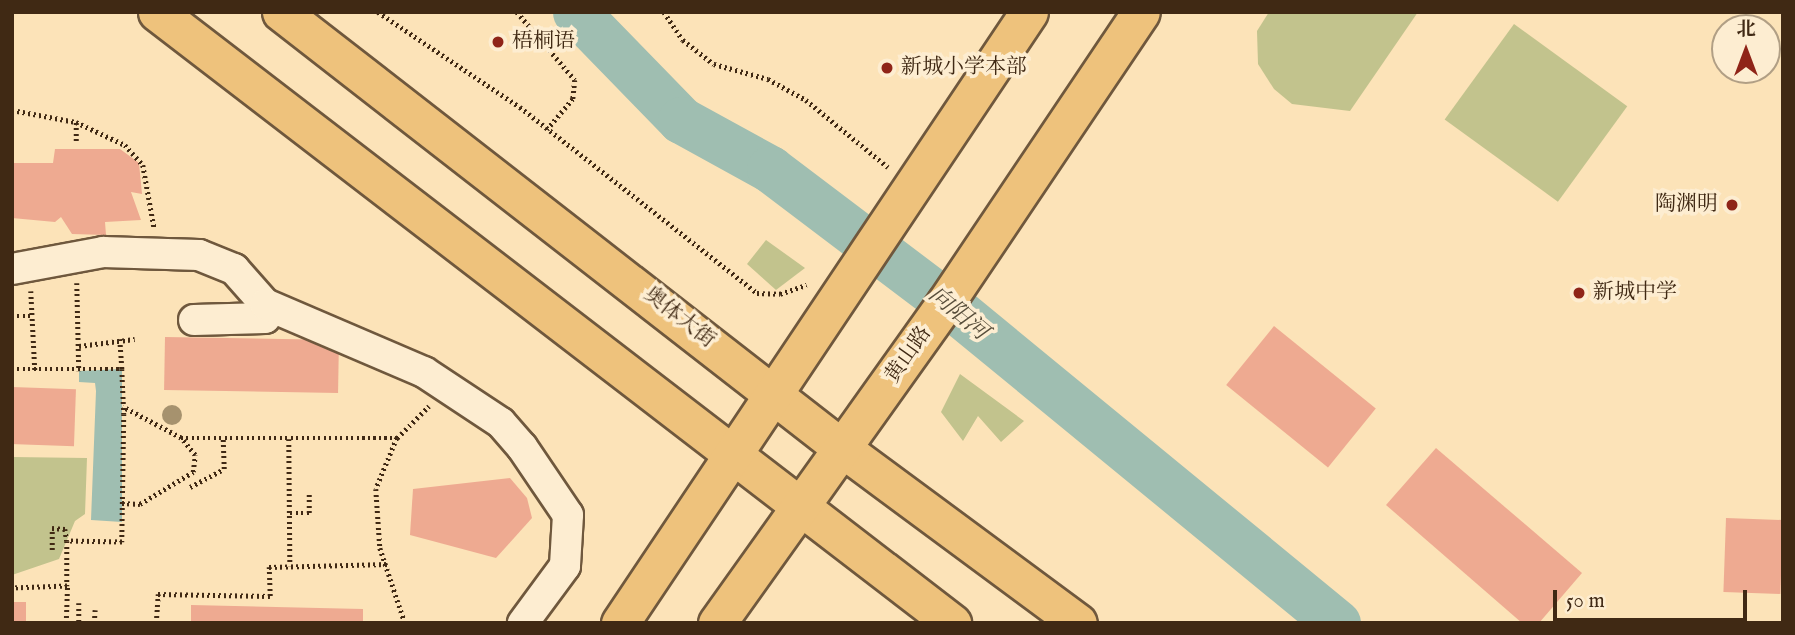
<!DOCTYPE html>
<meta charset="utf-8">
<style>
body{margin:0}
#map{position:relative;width:1795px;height:635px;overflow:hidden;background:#fce3b8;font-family:"IM FELL English","Noto Serif SC",serif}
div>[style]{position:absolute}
.green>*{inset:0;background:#c2c38d;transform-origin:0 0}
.water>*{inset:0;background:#9fbeb1}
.river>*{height:47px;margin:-23.5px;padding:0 23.5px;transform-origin:23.5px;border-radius:23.5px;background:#9fbeb1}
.building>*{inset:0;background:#eeaa91;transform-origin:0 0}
.path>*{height:4.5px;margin-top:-2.25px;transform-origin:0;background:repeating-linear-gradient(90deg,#402914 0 2px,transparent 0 5.5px)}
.roads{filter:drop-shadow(2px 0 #6f583d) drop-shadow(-2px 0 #6f583d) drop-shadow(0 2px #6f583d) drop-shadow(0 -2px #6f583d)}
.minor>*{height:30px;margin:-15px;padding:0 15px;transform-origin:15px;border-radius:15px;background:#fdedd1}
.major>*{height:37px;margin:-18.5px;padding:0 18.5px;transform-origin:18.5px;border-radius:18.5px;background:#eec27c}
.trees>*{width:20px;height:20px;margin:-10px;border-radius:50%;background:#a6926e}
.dots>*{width:19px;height:19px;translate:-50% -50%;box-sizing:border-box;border:4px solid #fdedd1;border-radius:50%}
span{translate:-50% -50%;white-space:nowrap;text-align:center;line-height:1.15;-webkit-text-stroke:7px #fdedd1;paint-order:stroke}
.poi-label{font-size:21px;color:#402914}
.left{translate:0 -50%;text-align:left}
.right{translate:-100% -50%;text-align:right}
.street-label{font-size:21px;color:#402914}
.water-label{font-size:23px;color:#584e3b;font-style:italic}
.frame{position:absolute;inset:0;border:14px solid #402914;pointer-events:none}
.north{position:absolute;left:1711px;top:14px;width:70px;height:70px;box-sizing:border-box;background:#fdedd1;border:2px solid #b19f85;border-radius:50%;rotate:0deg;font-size:19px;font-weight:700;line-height:28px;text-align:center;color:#402914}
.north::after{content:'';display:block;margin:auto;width:24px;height:32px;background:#8f2418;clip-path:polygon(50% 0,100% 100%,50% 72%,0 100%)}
.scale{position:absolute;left:1553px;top:590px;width:194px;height:32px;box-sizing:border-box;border:4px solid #402914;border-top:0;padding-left:9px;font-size:21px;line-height:24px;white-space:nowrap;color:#402914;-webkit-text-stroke:5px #fdedd1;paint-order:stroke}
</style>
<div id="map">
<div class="green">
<div style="clip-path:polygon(1269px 12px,1418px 12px,1350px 111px,1292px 104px,1274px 89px,1258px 64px,1257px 31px)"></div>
<div style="left:1514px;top:24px;width:140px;height:118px;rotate:36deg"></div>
<div style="clip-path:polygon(766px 240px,805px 268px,776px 290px,747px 264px)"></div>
<div style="clip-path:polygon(960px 374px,1024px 421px,1001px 442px,978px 416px,963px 441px,941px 412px)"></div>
<div style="clip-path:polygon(12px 457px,87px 458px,85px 514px,75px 521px,59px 559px,12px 575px)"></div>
</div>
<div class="water">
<div style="clip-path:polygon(122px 369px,122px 522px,91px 520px,96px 391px,95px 383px,79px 382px,79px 371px)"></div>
</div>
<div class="river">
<div style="left:576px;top:12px;width:151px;rotate:45.8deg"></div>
<div style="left:681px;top:120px;width:102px;rotate:28.8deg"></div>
<div style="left:770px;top:169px;width:221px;rotate:37.1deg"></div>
<div style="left:946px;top:302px;width:506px;rotate:39.39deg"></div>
</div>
<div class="building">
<div style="clip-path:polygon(55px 149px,120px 149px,139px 163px,142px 194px,131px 192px,141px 220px,105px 222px,106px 235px,72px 234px,61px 217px,55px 222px,12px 218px,12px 163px,53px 163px)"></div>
<div style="left:1274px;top:326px;width:131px;height:76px;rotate:39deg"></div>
<div style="left:165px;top:337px;width:174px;height:53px;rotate:1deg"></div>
<div style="left:12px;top:387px;width:64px;height:57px;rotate:2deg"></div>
<div style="clip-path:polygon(1436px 448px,1582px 573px,1539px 623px,1522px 623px,1386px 505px)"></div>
<div style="clip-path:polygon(510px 478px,527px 498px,532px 518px,496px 558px,410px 535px,413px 489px)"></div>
<div style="left:1726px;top:518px;width:57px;height:74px;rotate:2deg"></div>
<div style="left:12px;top:602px;width:14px;height:21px"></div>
<div style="clip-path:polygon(191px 605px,363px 609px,363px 623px,191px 623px)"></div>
</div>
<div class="path">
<div style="left:378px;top:12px;width:171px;rotate:33.8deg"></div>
<div style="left:520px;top:107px;width:301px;rotate:38.1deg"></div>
<div style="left:757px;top:293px;width:23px;rotate:2deg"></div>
<div style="left:780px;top:294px;width:28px;rotate:-19deg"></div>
<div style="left:517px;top:12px;width:89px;rotate:49.5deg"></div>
<div style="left:575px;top:80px;width:19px;rotate:96deg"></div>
<div style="left:573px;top:99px;width:40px;rotate:130deg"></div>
<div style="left:664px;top:12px;width:34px;rotate:56deg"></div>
<div style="left:683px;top:40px;width:39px;rotate:38deg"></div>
<div style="left:714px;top:64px;width:56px;rotate:15.5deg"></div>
<div style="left:768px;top:79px;width:43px;rotate:28.9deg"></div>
<div style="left:806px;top:100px;width:106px;rotate:39.3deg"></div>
<div style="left:12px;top:110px;width:65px;rotate:10.6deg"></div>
<div style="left:76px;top:122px;width:54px;rotate:25.1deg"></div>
<div style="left:125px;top:145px;width:27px;rotate:48deg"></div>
<div style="left:143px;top:165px;width:63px;rotate:79.9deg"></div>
<div style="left:76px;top:141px;width:19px;rotate:-90deg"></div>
<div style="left:77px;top:283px;width:88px;rotate:88.7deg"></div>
<div style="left:31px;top:291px;width:79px;rotate:87.1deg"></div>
<div style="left:12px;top:316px;width:20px"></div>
<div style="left:120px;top:339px;width:30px;rotate:86deg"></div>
<div style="left:79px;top:346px;width:56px;rotate:-7.1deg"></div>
<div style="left:12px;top:369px;width:110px"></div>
<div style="left:122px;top:369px;width:45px;rotate:87.5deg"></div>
<div style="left:124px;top:414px;width:128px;rotate:90.9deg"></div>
<div style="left:122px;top:542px;width:55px;rotate:-179deg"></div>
<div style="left:67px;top:541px;width:45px;rotate:90deg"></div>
<div style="left:67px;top:586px;width:55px;rotate:177.9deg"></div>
<div style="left:181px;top:438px;width:216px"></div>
<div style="left:397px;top:438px;width:45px;rotate:-45deg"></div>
<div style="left:397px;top:438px;width:55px;rotate:112.4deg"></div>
<div style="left:376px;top:489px;width:59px;rotate:86.1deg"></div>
<div style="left:380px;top:548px;width:79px;rotate:71.6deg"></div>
<div style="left:289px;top:439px;width:127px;rotate:89.5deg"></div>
<div style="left:190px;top:487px;width:38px;rotate:-28deg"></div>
<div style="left:224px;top:469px;width:30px;rotate:-92deg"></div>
<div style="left:122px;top:503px;width:18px;rotate:3deg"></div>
<div style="left:140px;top:504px;width:62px;rotate:-31.1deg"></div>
<div style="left:193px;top:472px;width:17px;rotate:-83deg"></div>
<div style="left:195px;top:455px;width:22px;rotate:-129deg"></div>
<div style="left:181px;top:438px;width:66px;rotate:-151.9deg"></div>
<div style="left:290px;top:513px;width:19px"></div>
<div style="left:309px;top:513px;width:22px;rotate:-90deg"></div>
<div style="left:52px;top:550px;width:22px;rotate:-90deg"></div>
<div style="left:52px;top:528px;width:13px;rotate:4deg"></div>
<div style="left:65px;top:529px;width:12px;rotate:81deg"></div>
<div style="left:79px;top:603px;width:20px;rotate:90deg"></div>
<div style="left:66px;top:623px;width:37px;rotate:-88deg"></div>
<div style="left:94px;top:623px;width:13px;rotate:-86deg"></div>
<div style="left:156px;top:623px;width:29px;rotate:-86deg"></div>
<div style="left:158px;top:594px;width:112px;rotate:1deg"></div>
<div style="left:270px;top:596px;width:29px;rotate:-92deg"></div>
<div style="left:269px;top:567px;width:119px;rotate:-1.4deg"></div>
</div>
<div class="roads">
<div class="minor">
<div style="left:12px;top:269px;width:93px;rotate:-10.6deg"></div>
<div style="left:103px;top:252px;width:96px;rotate:1.8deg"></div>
<div style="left:199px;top:255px;width:38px;rotate:22deg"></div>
<div style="left:234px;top:269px;width:47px;rotate:48.5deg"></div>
<div style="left:265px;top:304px;width:14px;rotate:90deg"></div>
<div style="left:265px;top:318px;width:71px;rotate:178.4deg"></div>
<div style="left:265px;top:304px;width:173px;rotate:23.2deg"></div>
<div style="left:424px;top:372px;width:92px;rotate:33.5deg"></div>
<div style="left:501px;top:423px;width:32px;rotate:49deg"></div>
<div style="left:522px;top:447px;width:82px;rotate:55.9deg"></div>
<div style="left:568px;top:515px;width:51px;rotate:93.4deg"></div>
<div style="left:565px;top:566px;width:71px;rotate:126.4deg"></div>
</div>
<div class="major">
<div style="left:157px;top:12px;width:1003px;rotate:37.54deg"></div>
<div style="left:281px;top:12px;width:712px;rotate:37.87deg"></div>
<div style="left:843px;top:449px;width:292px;rotate:36.5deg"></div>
<div style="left:620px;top:623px;width:735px;rotate:-56.2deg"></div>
<div style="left:717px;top:623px;width:394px;rotate:-54.5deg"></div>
<div style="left:946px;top:302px;width:349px;rotate:-56.1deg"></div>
</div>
</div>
<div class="trees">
<div style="left:172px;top:415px"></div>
</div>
<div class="dots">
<div style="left:498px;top:42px;background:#8f2418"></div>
<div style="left:887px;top:68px;background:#8f2418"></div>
<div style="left:1732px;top:205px;background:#8f2418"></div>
<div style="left:1579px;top:293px;background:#8f2418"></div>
</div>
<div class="poi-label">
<span class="left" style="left:512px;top:42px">梧桐语</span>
<span class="left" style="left:901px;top:68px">新城小学本部</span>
<span class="right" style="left:1718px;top:205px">陶渊明</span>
<span class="left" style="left:1593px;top:293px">新城中学</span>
</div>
<div class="street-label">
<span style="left:679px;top:318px;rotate:38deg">奥体大街</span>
<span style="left:909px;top:355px;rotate:-55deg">黄山路</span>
</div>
<div class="water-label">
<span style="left:958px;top:314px;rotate:40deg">向阳河</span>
</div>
<div class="frame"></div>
<div class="north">北</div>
<div class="scale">50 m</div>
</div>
